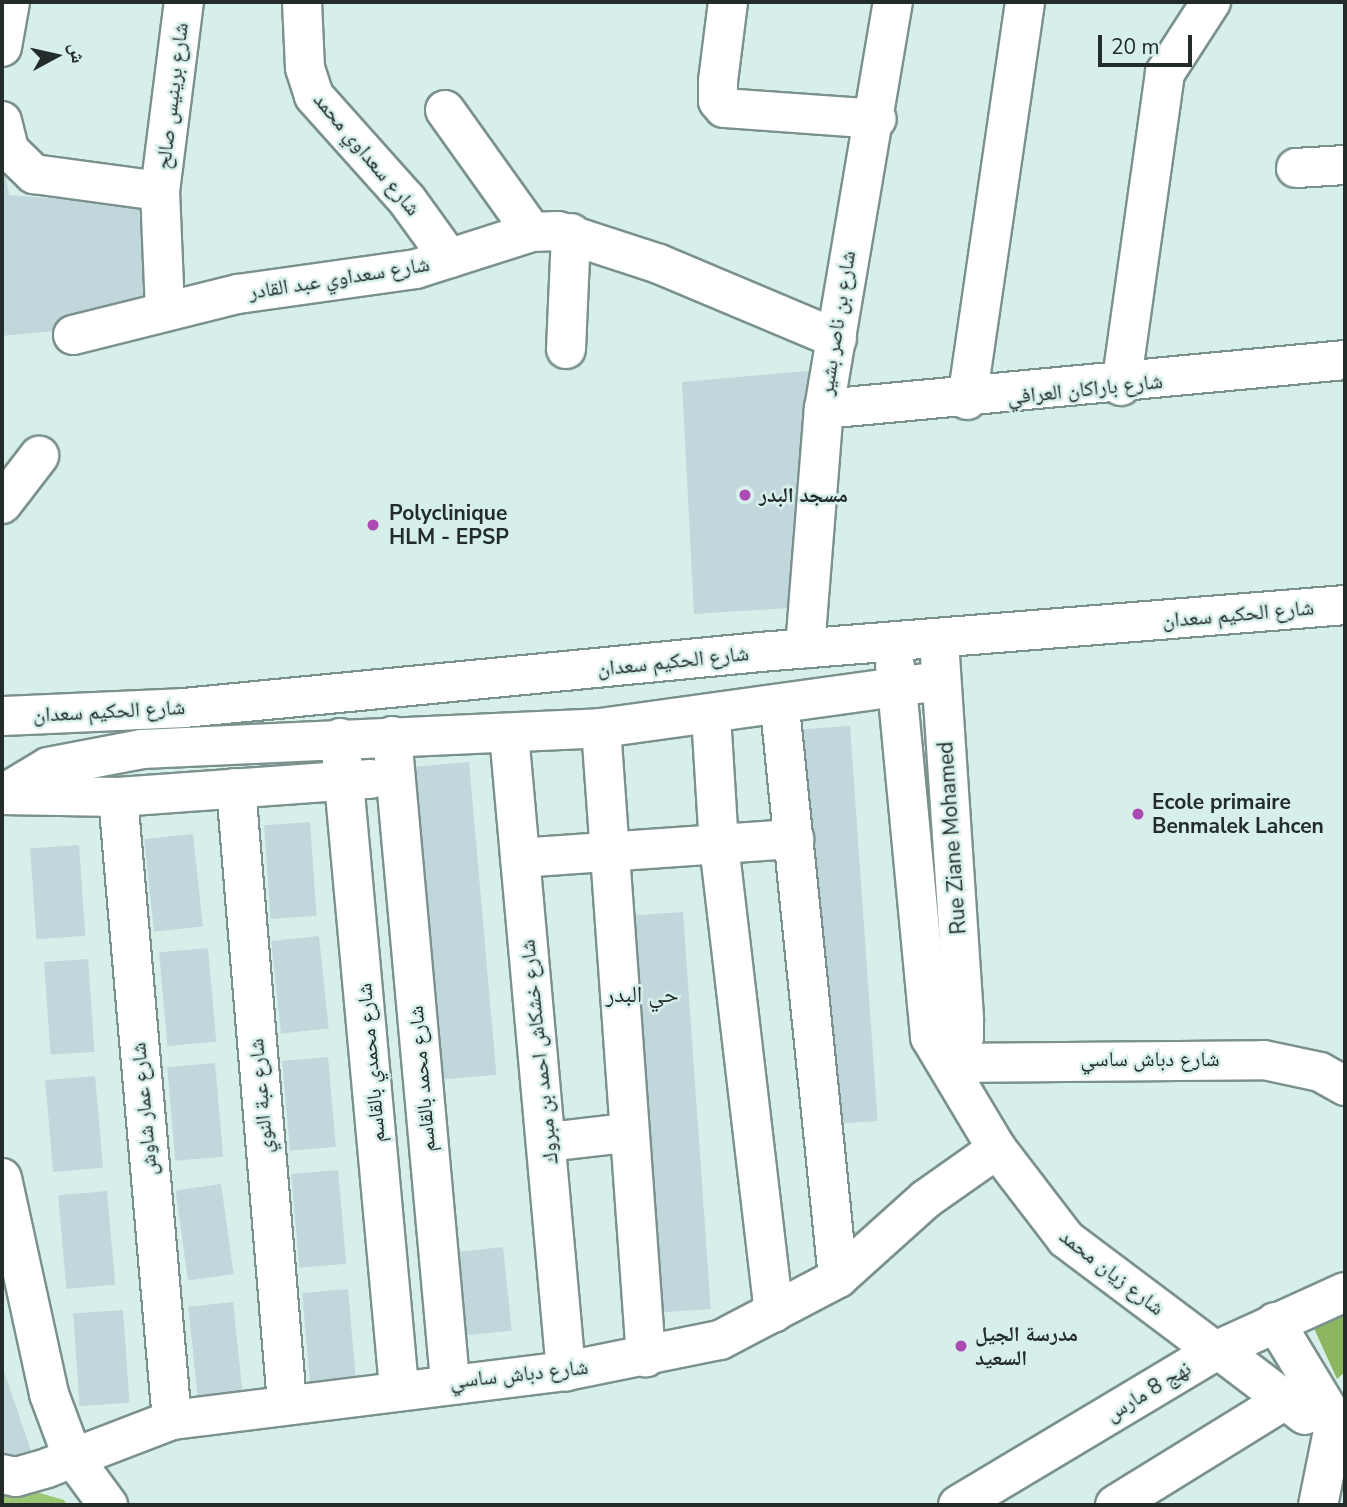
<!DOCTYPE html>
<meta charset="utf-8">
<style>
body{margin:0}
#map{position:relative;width:1347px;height:1507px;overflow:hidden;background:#d7efeb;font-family:"Nunito Sans","Noto Naskh Arabic",sans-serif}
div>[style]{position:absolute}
.green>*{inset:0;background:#9dc675}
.forest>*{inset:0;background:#8cb662}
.building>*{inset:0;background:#c0d7dc;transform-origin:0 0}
.roads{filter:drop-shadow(2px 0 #7b918e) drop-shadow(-2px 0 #7b918e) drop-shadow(0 2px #7b918e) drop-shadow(0 -2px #7b918e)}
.minor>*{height:38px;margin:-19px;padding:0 19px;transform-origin:19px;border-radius:19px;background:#fff}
.major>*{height:38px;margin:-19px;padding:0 19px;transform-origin:19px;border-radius:19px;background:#fff}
.dots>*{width:19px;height:19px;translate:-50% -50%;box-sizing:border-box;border:4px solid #d7efeb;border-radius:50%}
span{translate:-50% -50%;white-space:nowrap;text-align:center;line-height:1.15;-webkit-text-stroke:5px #d7efeb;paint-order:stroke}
.street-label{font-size:21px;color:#232c2a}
.poi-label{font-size:21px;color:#232c2a;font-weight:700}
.left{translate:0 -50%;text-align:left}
.neighbourhood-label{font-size:23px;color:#232c2a}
.frame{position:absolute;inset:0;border:4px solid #232c2a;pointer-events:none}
.north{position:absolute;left:21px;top:21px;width:70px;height:70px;-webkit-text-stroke:5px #d7efeb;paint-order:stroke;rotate:82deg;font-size:19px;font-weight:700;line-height:28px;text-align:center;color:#232c2a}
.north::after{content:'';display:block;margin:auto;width:24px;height:32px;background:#232c2a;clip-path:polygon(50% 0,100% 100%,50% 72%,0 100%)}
.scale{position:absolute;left:1098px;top:35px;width:94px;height:32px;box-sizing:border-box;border:4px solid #232c2a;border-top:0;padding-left:9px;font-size:21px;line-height:24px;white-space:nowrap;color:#232c2a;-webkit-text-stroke:5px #d7efeb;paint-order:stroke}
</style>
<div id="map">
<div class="green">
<div style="clip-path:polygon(2px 1482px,64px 1500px,67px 1505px,2px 1505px)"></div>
</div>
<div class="forest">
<div style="clip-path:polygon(1345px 1304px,1345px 1372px,1337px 1379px,1312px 1324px)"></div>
</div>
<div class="building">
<div style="clip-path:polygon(2px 153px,9px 195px,138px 205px,150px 311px,73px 329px,2px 336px)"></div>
<div style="clip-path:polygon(818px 370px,789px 608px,694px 614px,682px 382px)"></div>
<div style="left:850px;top:726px;width:396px;height:53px;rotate:86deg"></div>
<div style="left:469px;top:762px;width:314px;height:57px;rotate:85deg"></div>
<div style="left:310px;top:822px;width:94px;height:46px;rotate:86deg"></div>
<div style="left:193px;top:834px;width:93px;height:49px;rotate:84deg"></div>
<div style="left:79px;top:845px;width:91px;height:49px;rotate:86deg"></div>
<div style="left:683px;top:912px;width:398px;height:55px;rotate:86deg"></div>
<div style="left:319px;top:936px;width:93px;height:48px;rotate:84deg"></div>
<div style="left:208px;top:948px;width:94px;height:49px;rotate:85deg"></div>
<div style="left:88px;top:959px;width:93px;height:44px;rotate:86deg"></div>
<div style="left:328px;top:1057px;width:90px;height:46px;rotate:85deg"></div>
<div style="left:215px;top:1063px;width:94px;height:48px;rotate:85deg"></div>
<div style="left:95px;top:1076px;width:92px;height:50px;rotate:85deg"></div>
<div style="left:338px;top:1170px;width:94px;height:47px;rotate:85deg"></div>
<div style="left:221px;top:1184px;width:91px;height:46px;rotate:82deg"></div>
<div style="left:107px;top:1191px;width:94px;height:49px;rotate:85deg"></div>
<div style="left:503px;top:1247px;width:84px;height:47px;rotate:84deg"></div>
<div style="left:348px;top:1289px;width:95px;height:46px;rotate:85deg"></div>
<div style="left:233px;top:1302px;width:93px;height:45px;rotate:84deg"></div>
<div style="left:123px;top:1310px;width:93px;height:50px;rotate:86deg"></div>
<div style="clip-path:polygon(2px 1365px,32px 1454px,2px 1460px)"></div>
</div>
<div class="roads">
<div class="minor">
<div style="left:302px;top:2px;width:66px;rotate:87.4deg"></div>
<div style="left:305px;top:68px;width:29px;rotate:72deg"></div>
<div style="left:314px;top:96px;width:140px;rotate:48.2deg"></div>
<div style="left:407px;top:200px;width:72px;rotate:54.1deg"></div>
<div style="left:728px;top:2px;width:80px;rotate:97.2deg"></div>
<div style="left:718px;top:81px;width:20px;rotate:90deg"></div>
<div style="left:718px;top:101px;width:9px;rotate:49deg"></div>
<div style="left:724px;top:108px;width:153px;rotate:4.1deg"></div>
<div style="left:2px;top:47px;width:46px;rotate:-79.9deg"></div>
<div style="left:445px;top:110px;width:150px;rotate:54.5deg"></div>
<div style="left:2px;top:121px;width:30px;rotate:76deg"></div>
<div style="left:9px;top:150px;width:35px;rotate:44deg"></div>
<div style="left:34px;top:174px;width:127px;rotate:7.7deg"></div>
<div style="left:160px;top:191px;width:120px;rotate:87.6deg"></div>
<div style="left:1296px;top:168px;width:49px;rotate:-3.5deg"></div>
<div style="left:160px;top:191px;width:191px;rotate:-82.8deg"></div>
<div style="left:73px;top:335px;width:170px;rotate:-14deg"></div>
<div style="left:238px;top:294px;width:180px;rotate:-8deg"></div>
<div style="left:416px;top:269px;width:122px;rotate:-17.7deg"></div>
<div style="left:532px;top:232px;width:26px;rotate:-2deg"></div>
<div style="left:558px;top:231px;width:106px;rotate:18.1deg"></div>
<div style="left:659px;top:264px;width:193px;rotate:22.8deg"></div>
<div style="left:566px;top:349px;width:116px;rotate:-87.5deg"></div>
<div style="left:1121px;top:386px;width:316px;rotate:-82deg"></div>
<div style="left:1165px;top:73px;width:85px;rotate:-57.1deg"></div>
<div style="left:967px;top:400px;width:402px;rotate:-81.7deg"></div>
<div style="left:824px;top:409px;width:523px;rotate:-5.37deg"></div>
<div style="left:2px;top:504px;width:61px;rotate:-52.4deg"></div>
<div style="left:805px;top:648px;width:240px;rotate:-85.5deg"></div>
<div style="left:824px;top:409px;width:413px;rotate:-80.4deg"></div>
<div style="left:940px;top:656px;width:365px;rotate:86.2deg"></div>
<div style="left:964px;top:1020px;width:17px;rotate:90deg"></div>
<div style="left:964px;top:1037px;width:30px;rotate:118deg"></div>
<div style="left:895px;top:666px;width:373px;rotate:84.6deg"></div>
<div style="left:930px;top:1037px;width:131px;rotate:59.1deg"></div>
<div style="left:997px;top:1149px;width:113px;rotate:52.5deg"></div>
<div style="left:1066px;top:1239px;width:186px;rotate:36.9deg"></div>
<div style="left:780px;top:708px;width:573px;rotate:84.19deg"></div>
<div style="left:711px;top:715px;width:130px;rotate:86.5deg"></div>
<div style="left:719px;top:845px;width:471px;rotate:83.3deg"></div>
<div style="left:2px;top:716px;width:182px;rotate:-2.5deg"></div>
<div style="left:184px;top:708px;width:579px;rotate:-5.55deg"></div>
<div style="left:760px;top:652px;width:587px;rotate:-4.59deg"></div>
<div style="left:601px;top:728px;width:631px;rotate:85.91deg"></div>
<div style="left:509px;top:734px;width:640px;rotate:84.89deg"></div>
<div style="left:392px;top:736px;width:648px;rotate:84.86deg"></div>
<div style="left:340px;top:738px;width:652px;rotate:84.81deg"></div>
<div style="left:236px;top:788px;width:617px;rotate:85.26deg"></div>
<div style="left:3px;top:794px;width:52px;rotate:-31deg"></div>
<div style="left:48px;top:767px;width:96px;rotate:-10.8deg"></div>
<div style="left:142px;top:749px;width:459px;rotate:-2.6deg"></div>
<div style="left:601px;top:728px;width:343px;rotate:-7.9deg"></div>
<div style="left:2px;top:795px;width:116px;rotate:1deg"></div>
<div style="left:118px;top:797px;width:253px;rotate:-4.1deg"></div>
<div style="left:118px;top:797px;width:625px;rotate:85.05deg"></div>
<div style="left:520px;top:858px;width:275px;rotate:-4deg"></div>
<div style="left:950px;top:1063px;width:314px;rotate:-0.5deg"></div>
<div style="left:1264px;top:1060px;width:57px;rotate:12.1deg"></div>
<div style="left:1320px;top:1072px;width:29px;rotate:29deg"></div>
<div style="left:548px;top:1142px;width:79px;rotate:-6.6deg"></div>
<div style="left:1275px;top:1322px;width:116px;rotate:58.8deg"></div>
<div style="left:1335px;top:1421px;width:86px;rotate:101.4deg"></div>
<div style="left:1218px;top:1349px;width:109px;rotate:37.2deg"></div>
<div style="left:2px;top:1474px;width:14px;rotate:12deg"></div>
<div style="left:16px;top:1477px;width:32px;rotate:-16deg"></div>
<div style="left:47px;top:1468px;width:134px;rotate:-21deg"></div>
<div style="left:172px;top:1420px;width:397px;rotate:-7.1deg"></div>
<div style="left:566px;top:1371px;width:157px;rotate:-11.4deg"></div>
<div style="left:720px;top:1340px;width:133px;rotate:-27.7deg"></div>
<div style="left:838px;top:1278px;width:118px;rotate:-41.9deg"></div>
<div style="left:926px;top:1199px;width:87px;rotate:-35.2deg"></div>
<div style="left:958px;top:1505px;width:300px;rotate:-30.9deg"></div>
<div style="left:1215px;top:1351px;width:143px;rotate:-24.4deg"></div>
<div style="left:1115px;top:1505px;width:200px;rotate:-31.7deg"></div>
</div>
<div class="major">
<div style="left:2px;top:1178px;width:221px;rotate:77.7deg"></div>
<div style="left:49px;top:1394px;width:66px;rotate:69.6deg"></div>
<div style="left:72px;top:1456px;width:61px;rotate:53.7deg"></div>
</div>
</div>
<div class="dots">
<div style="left:745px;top:495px;background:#aa4ab2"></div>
<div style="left:373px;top:525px;background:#aa4ab2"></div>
<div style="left:1138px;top:814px;background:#aa4ab2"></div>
<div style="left:961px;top:1346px;background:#aa4ab2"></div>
</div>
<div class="street-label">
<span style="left:172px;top:96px;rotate:-83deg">شارع برينيس صالح</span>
<span style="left:367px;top:154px;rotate:50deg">شارع سعداوي محمد</span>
<span style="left:339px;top:278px;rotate:-9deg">شارع سعداوي عبد القادر</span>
<span style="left:837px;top:323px;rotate:-81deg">شارع بن ناصر بشير</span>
<span style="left:1085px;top:389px;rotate:-6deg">شارع باراكان العرافي</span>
<span style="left:1238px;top:614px;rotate:-5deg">شارع الحكيم سعدان</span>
<span style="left:673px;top:661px;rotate:-6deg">شارع الحكيم سعدان</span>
<span style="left:109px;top:711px;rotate:-3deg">شارع الحكيم سعدان</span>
<span style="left:952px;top:838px;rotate:-94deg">Rue Ziane Mohamed</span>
<span style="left:539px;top:1052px;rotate:-96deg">شارع خشكاش احمد بن مبروك</span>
<span style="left:1150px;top:1059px">شارع دباش ساسي</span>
<span style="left:371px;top:1063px;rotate:-95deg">شارع محمدي بالقاسم</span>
<span style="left:422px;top:1079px;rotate:-95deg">شارع محمد بالقاسم</span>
<span style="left:261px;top:1096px;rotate:-95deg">شارع عبة النوي</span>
<span style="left:144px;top:1109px;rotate:-95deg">شارع عمار شاوش</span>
<span style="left:1112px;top:1272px;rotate:38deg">شارع زيان محمد</span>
<span style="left:519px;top:1374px;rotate:-6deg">شارع دباش ساسي</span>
<span style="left:1148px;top:1391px;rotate:-31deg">نهج 8 مارس</span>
</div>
<div class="poi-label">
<span class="left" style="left:759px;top:495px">مسجد البدر</span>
<span class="left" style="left:389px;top:525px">Polyclinique<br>HLM - EPSP</span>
<span class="left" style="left:1152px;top:814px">Ecole primaire<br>Benmalek Lahcen</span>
<span class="left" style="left:975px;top:1346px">مدرسة الجيل<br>السعيد</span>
</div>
<div class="neighbourhood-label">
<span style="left:642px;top:995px">حي البدر</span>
</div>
<div class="frame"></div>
<div class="north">ش</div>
<div class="scale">20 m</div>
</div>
